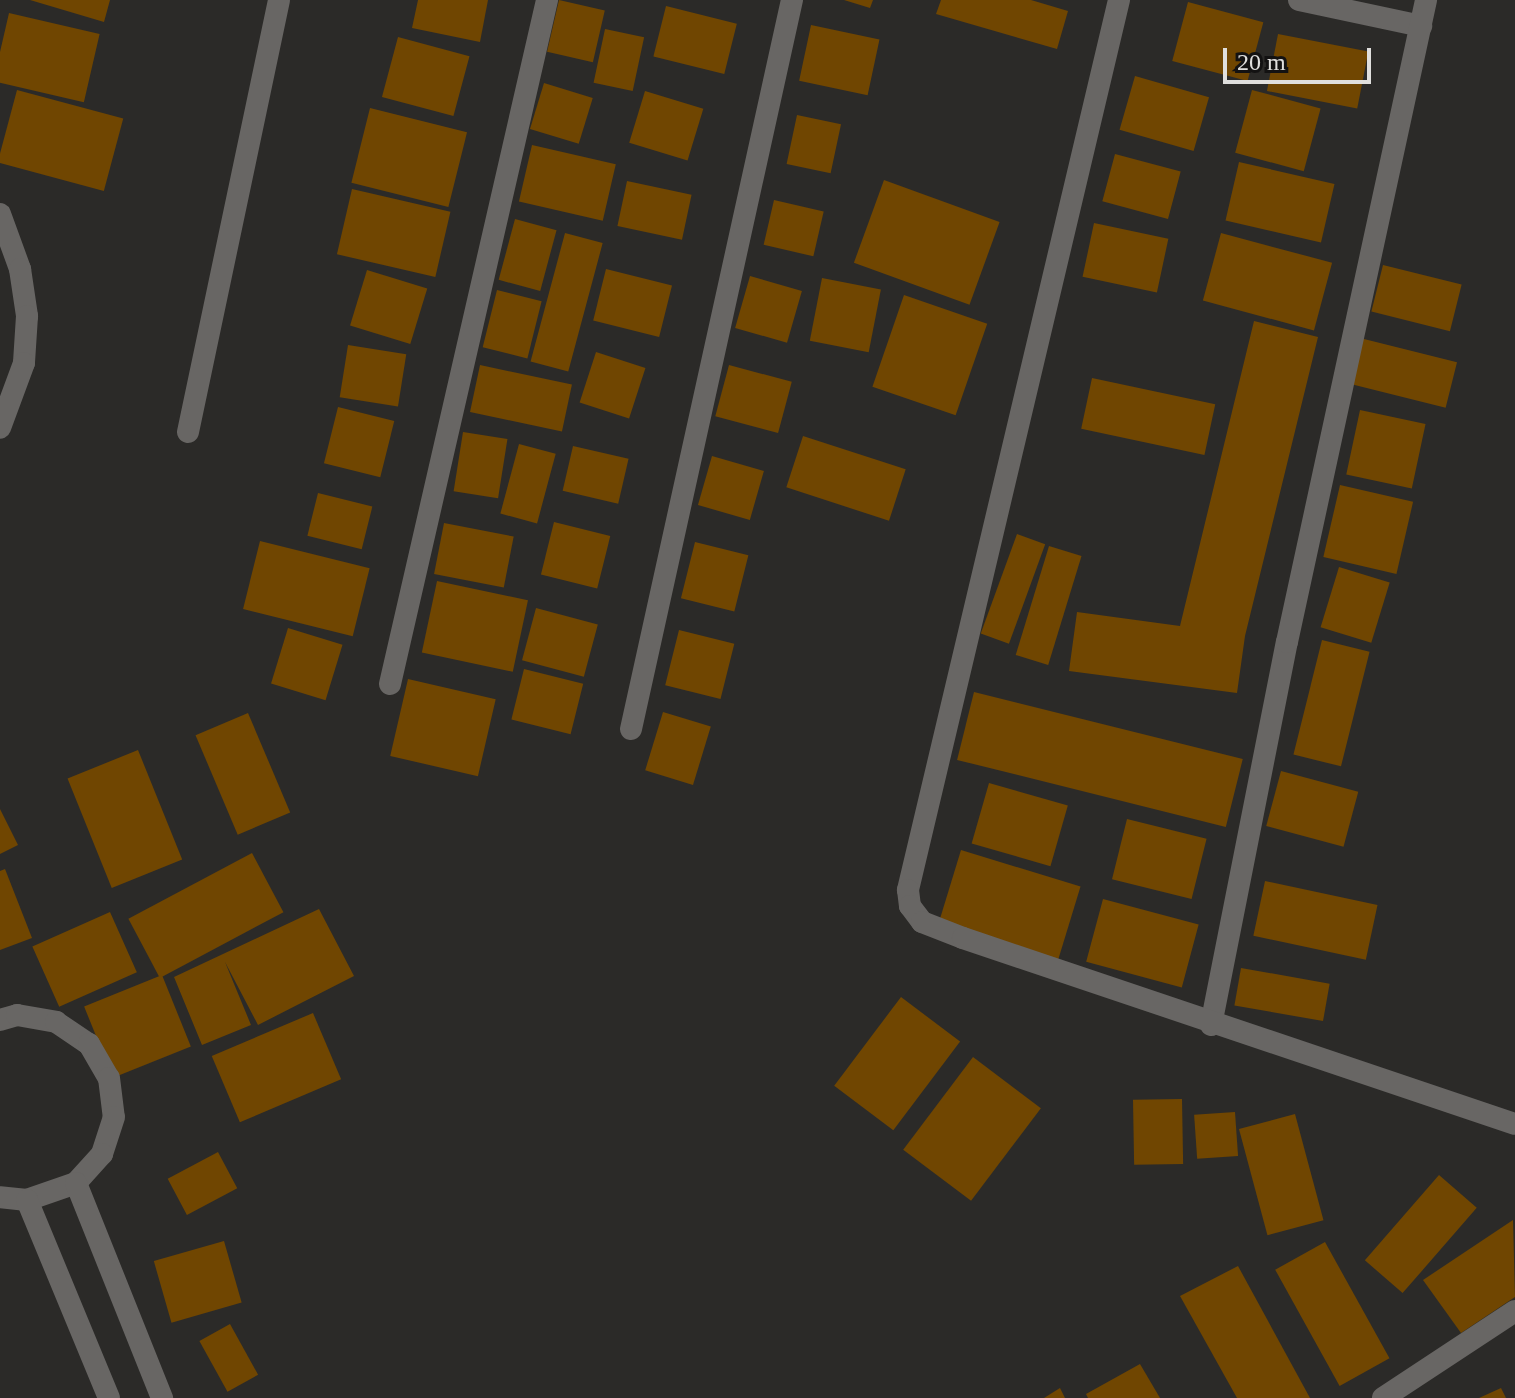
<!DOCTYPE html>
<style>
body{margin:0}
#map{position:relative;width:1515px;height:1398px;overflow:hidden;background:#2b2a28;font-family:"Times New Roman",serif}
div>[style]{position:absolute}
.building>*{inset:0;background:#704601;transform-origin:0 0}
.minor>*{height:22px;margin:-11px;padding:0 11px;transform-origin:11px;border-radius:11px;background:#686664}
.tertiary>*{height:22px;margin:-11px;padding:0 11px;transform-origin:11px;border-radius:11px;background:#686664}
span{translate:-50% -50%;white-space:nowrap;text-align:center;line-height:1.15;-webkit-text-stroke:7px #131212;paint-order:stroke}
.scale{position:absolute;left:1223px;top:48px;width:148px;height:36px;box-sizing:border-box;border:4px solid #e0dfdd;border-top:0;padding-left:10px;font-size:24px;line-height:28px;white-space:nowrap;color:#e0dfdd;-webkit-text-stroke:6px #131212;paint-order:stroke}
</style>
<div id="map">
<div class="building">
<div style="clip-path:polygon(30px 0,110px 0,104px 22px)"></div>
<div style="clip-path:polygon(418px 0,488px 0,480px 42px,412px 28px)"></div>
<div style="left:559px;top:0;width:47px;height:53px;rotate:13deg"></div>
<div style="clip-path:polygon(844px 0,873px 0,870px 8px)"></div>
<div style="clip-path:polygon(941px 0,1031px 0,1068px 11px,1057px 49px,936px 14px)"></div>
<div style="left:1188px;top:2px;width:78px;height:61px;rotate:15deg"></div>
<div style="left:666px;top:6px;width:73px;height:52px;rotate:14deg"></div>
<div style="left:9px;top:13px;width:93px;height:70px;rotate:13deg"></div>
<div style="left:811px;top:25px;width:70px;height:57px;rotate:12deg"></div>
<div style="left:605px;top:29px;width:40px;height:55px;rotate:12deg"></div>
<div style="left:1278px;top:34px;width:92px;height:58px;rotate:11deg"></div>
<div style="left:398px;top:37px;width:74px;height:62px;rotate:15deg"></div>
<div style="left:1135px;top:76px;width:77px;height:56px;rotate:16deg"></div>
<div style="left:544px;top:83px;width:51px;height:48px;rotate:17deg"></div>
<div style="left:17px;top:90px;width:110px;height:75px;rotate:15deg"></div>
<div style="left:1252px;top:90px;width:71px;height:65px;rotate:15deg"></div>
<div style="left:645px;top:91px;width:61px;height:54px;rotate:17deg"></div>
<div style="left:370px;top:108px;width:100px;height:77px;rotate:14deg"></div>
<div style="left:797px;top:115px;width:45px;height:50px;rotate:12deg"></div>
<div style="left:532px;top:145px;width:86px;height:58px;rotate:13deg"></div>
<div style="left:1115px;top:154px;width:68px;height:49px;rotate:15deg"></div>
<div style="left:1239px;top:162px;width:98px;height:60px;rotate:13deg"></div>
<div style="left:884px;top:180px;width:123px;height:88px;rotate:20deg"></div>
<div style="left:627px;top:181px;width:66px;height:46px;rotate:12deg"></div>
<div style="left:352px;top:189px;width:101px;height:67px;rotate:13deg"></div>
<div style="left:774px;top:200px;width:51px;height:46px;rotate:13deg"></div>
<div style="left:515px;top:219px;width:43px;height:63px;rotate:15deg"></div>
<div style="left:1094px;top:223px;width:76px;height:55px;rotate:12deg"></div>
<div style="left:565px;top:233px;width:39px;height:133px;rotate:15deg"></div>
<div style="left:1221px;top:233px;width:115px;height:70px;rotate:15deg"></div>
<div style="left:1383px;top:265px;width:81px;height:48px;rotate:14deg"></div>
<div style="left:606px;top:269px;width:68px;height:53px;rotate:14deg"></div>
<div style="left:367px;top:270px;width:63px;height:58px;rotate:17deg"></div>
<div style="left:750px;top:276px;width:54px;height:54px;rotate:16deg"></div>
<div style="left:822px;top:278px;width:60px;height:64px;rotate:11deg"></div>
<div style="left:497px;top:290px;width:46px;height:59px;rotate:14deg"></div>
<div style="left:904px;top:295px;width:88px;height:97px;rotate:19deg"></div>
<div style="clip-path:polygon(1254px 321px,1318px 337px,1245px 636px,1237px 693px,1069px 671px,1077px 612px,1180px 626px)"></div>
<div style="left:1360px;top:338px;width:100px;height:47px;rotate:14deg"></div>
<div style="left:348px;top:345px;width:59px;height:53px;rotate:9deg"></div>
<div style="left:596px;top:352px;width:52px;height:53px;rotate:18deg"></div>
<div style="left:480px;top:365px;width:94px;height:48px;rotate:12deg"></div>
<div style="left:729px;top:365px;width:65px;height:53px;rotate:15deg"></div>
<div style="left:1092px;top:378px;width:126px;height:52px;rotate:12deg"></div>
<div style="left:338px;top:407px;width:58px;height:58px;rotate:14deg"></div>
<div style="left:1360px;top:410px;width:67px;height:66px;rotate:12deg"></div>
<div style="left:463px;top:432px;width:45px;height:60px;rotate:9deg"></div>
<div style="left:803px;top:436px;width:108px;height:54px;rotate:18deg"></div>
<div style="left:519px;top:444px;width:38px;height:72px;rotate:15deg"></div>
<div style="left:573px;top:446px;width:57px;height:46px;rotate:13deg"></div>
<div style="left:712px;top:456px;width:54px;height:51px;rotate:16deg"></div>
<div style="left:1340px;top:485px;width:75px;height:74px;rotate:13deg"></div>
<div style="left:318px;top:493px;width:56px;height:44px;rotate:14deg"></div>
<div style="left:554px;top:522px;width:58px;height:54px;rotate:14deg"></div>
<div style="left:444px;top:523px;width:71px;height:52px;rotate:11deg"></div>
<div style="left:1017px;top:534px;width:30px;height:106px;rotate:20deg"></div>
<div style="left:260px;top:541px;width:113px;height:70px;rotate:14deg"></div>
<div style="left:695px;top:542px;width:55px;height:58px;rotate:14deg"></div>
<div style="left:1049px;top:546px;width:34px;height:114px;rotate:17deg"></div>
<div style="left:1339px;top:567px;width:53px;height:63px;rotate:17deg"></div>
<div style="left:437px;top:581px;width:93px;height:73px;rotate:12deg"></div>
<div style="left:536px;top:608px;width:64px;height:54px;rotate:15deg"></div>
<div style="left:288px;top:628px;width:57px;height:58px;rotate:17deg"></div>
<div style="left:679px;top:630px;width:57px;height:57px;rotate:14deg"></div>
<div style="left:1322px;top:640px;width:49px;height:118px;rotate:14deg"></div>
<div style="left:524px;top:669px;width:61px;height:52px;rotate:14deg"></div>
<div style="left:408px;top:679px;width:90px;height:79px;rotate:13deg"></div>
<div style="left:974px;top:692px;width:277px;height:70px;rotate:14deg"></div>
<div style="left:663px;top:712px;width:50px;height:61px;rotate:17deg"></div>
<div style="left:248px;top:713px;width:108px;height:57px;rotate:67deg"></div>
<div style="left:138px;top:750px;width:118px;height:76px;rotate:68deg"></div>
<div style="left:1281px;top:771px;width:80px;height:57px;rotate:15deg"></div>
<div style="left:989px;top:783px;width:82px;height:63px;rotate:16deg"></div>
<div style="clip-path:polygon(0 809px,18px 845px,0 854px)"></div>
<div style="left:1127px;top:819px;width:82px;height:62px;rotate:14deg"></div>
<div style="left:961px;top:850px;width:125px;height:76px;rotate:17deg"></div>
<div style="left:252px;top:853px;width:67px;height:140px;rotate:62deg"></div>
<div style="clip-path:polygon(5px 869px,32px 938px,0 950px,0 871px)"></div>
<div style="left:1265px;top:881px;width:115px;height:56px;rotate:12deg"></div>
<div style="left:1103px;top:899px;width:99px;height:65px;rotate:15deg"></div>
<div style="clip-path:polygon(319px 909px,354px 976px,258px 1025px,225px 962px,251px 1025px,202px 1045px,174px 977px)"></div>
<div style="left:110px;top:912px;width:66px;height:85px;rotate:66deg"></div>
<div style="left:1241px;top:968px;width:90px;height:38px;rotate:10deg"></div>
<div style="left:162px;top:975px;width:77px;height:84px;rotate:68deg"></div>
<div style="left:901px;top:997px;width:74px;height:111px;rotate:37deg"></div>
<div style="left:313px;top:1013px;width:72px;height:110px;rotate:67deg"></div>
<div style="left:973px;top:1057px;width:85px;height:116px;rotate:37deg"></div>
<div style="left:1182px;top:1099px;width:65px;height:49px;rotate:89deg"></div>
<div style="left:1235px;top:1112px;width:44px;height:41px;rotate:86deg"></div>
<div style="left:1295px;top:1114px;width:110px;height:58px;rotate:75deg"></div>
<div style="left:218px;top:1152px;width:41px;height:57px;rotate:62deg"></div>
<div style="left:1439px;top:1175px;width:50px;height:113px;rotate:41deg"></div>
<div style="clip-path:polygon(1513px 1220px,1515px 1297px,1461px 1333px,1423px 1280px)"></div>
<div style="left:224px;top:1241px;width:64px;height:73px;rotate:74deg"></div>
<div style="left:1325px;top:1242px;width:133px;height:57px;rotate:61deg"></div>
<div style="clip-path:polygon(1238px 1266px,1310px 1398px,1237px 1398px,1180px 1296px)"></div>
<div style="left:230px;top:1324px;width:58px;height:35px;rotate:61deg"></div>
<div style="clip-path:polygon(1140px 1364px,1160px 1398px,1088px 1398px,1086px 1394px)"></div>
<div style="clip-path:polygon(1060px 1388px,1065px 1398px,1044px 1398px)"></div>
<div style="clip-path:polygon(1501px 1388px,1506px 1398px,1479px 1398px)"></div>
</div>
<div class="minor">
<div style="left:1299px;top:0;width:125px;rotate:12deg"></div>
<div style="left:0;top:214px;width:59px;rotate:70deg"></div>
<div style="left:20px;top:269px;width:48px;rotate:81.5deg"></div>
<div style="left:27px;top:316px;width:47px;rotate:93.7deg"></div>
<div style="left:24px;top:363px;width:69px;rotate:110.3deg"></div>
<div style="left:188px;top:432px;width:441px;rotate:-78.1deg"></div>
<div style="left:390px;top:684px;width:702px;rotate:-77.07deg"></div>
<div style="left:631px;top:729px;width:747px;rotate:-77.55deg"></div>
<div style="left:0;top:1020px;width:18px;rotate:-16deg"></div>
<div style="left:17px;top:1015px;width:40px;rotate:10deg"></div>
<div style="left:56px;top:1022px;width:40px;rotate:34deg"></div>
<div style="left:89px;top:1044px;width:39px;rotate:60deg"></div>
<div style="left:109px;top:1078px;width:39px;rotate:83deg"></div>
<div style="left:114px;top:1117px;width:39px;rotate:108deg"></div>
<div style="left:102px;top:1154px;width:39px;rotate:132deg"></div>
<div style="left:76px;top:1183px;width:52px;rotate:160.9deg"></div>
<div style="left:27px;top:1200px;width:27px;rotate:-174deg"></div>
<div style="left:1211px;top:1025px;width:390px;rotate:-78.8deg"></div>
<div style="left:1287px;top:642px;width:657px;rotate:-77.78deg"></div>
<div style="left:76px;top:1183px;width:232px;rotate:68.2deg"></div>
<div style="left:27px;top:1200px;width:214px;rotate:67.5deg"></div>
<div style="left:1383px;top:1398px;width:158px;rotate:-33.4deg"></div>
</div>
<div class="tertiary">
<div style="left:1119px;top:0;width:915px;rotate:103.34deg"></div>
<div style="left:908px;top:890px;width:16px;rotate:83deg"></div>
<div style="left:910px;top:906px;width:20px;rotate:53deg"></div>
<div style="left:922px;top:922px;width:44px;rotate:21.3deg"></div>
<div style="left:963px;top:938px;width:582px;rotate:18.62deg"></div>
</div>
<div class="scale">20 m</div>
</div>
